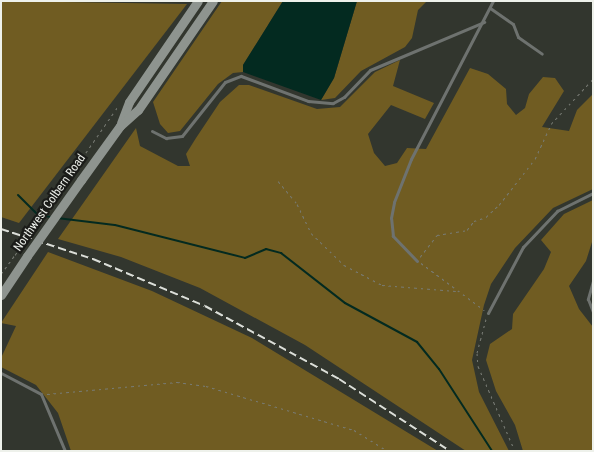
<!DOCTYPE html>
<style>
body{margin:0}
#map{position:relative;width:594px;height:452px;overflow:hidden;background:#32362e;font-family:"Roboto Condensed",sans-serif}
div>[style]{position:absolute}
.forest>*{inset:0;background:#705c22}
.water>*{inset:0;background:#032a20}
.stream>*{height:2px;margin:-1px;padding:0 1px;transform-origin:1px;border-radius:1px;background:#032a20}
.path>*{height:1px;margin-top:-0.5px;transform-origin:0;background:repeating-linear-gradient(90deg,#787b74 0 2.5px,transparent 0 6.5px)}
.lane>*{height:3px;margin:-1.5px;padding:0 1.5px;transform-origin:1.5px;border-radius:1.5px;background:#6e726f}
.secondary>*{height:9px;margin:-4.5px;padding:0 4.5px;transform-origin:4.5px;border-radius:4.5px;background:#8e948f}
.rail>*{height:2px;margin-top:-1px;transform-origin:0;background:repeating-linear-gradient(90deg,#dbded8 0 8px,transparent 0 12px)}
.path-bridge>*{height:1px;margin-top:-0.5px;transform-origin:0;background:repeating-linear-gradient(90deg,#787b74 0 2.5px,transparent 0 6.5px)}
.secondary-bridge>*{height:9px;margin:-4.5px;padding:0 4.5px;transform-origin:4.5px;border-radius:4.5px;background:#8e948f}
span{translate:-50% -50%;white-space:nowrap;text-align:center;line-height:1.15;-webkit-text-stroke:4.5px #1b1c19;paint-order:stroke}
.street-label{font-size:12px;color:#eef1eb}
.frame{position:absolute;inset:0;border:2px solid #eef1eb;pointer-events:none}
</style>
<div id="map">
<div class="forest">
<div style="clip-path:polygon(1px 1px,187px 4px,19px 223px,1px 217px)"></div>
<div style="clip-path:polygon(222px 1px,283px 1px,243px 65px,243px 72px,233px 73px,218px 84px,180px 131px,168px 133px,160px 124px,153px 102px)"></div>
<div style="clip-path:polygon(357px 1px,427px 1px,418px 10px,412px 38px,405px 47px,361px 71px,335px 98px,321px 100px,334px 78px)"></div>
<div style="clip-path:polygon(400px 60px,393px 86px,434px 103px,425px 119px,391px 105px,368px 134px,374px 153px,385px 166px,397px 163px,407px 148px,426px 149px,470px 68px,488px 74px,506px 89px,507px 104px,516px 115px,525px 108px,529px 94px,543px 77px,555px 78px,564px 91px,542px 127px,569px 131px,577px 110px,593px 94px,593px 189px,553px 208px,515px 248px,491px 284px,484px 305px,472px 360px,479px 392px,509px 451px,466px 451px,305px 345px,200px 288px,121px 257px,58px 239px,136px 128px,140px 146px,178px 166px,190px 166px,186px 154px,196px 138px,220px 102px,239px 85px,249px 85px,317px 109px,340px 107px,375px 72px)"></div>
<div style="clip-path:polygon(593px 200px,592px 242px,586px 261px,569px 286px,579px 309px,593px 327px,593px 451px,523px 451px,515px 425px,496px 391px,486px 360px,490px 344px,512px 329px,513px 314px,544px 269px,551px 252px,541px 240px,564px 214px)"></div>
<div style="clip-path:polygon(48px 252px,152px 291px,252px 338px,438px 451px,71px 451px,58px 413px,36px 385px,1px 367px,1px 358px,16px 326px,1px 323px)"></div>
</div>
<div class="water">
<div style="clip-path:polygon(283px 1px,357px 1px,334px 78px,321px 100px,243px 72px,243px 65px)"></div>
</div>
<div class="stream">
<div style="left:18px;top:195px;width:28px;rotate:45deg"></div>
<div style="left:38px;top:215px;width:12px;rotate:9deg"></div>
<div style="left:57px;top:218px;width:58px;rotate:6.9deg"></div>
<div style="left:115px;top:225px;width:134px;rotate:14.2deg"></div>
<div style="left:245px;top:258px;width:23px;rotate:-23deg"></div>
<div style="left:266px;top:249px;width:16px;rotate:15deg"></div>
<div style="left:281px;top:253px;width:81px;rotate:38deg"></div>
<div style="left:345px;top:303px;width:82px;rotate:28.4deg"></div>
<div style="left:417px;top:342px;width:35px;rotate:51deg"></div>
<div style="left:439px;top:369px;width:98px;rotate:57.1deg"></div>
</div>
<div class="path">
<div style="left:71px;top:174px;width:84px;rotate:-55.2deg"></div>
<div style="left:278px;top:181px;width:30px;rotate:50deg"></div>
<div style="left:297px;top:204px;width:32px;rotate:64deg"></div>
<div style="left:311px;top:233px;width:46px;rotate:44.1deg"></div>
<div style="left:344px;top:265px;width:43px;rotate:27.8deg"></div>
<div style="left:382px;top:285px;width:74px;rotate:4.6deg"></div>
<div style="left:420px;top:257px;width:28px;rotate:-52deg"></div>
<div style="left:437px;top:235px;width:30px;rotate:-9deg"></div>
<div style="left:467px;top:230px;width:11px;rotate:-52deg"></div>
<div style="left:474px;top:221px;width:13px;rotate:-18deg"></div>
<div style="left:486px;top:217px;width:18px;rotate:-43deg"></div>
<div style="left:499px;top:205px;width:58px;rotate:-52deg"></div>
<div style="left:535px;top:159px;width:38px;rotate:-65deg"></div>
<div style="left:551px;top:124px;width:62px;rotate:-47deg"></div>
<div style="left:421px;top:263px;width:79px;rotate:36.7deg"></div>
<div style="left:1px;top:274px;width:24px;rotate:-54deg"></div>
<div style="left:486px;top:319px;width:35px;rotate:105deg"></div>
<div style="left:477px;top:353px;width:13px;rotate:86deg"></div>
<div style="left:478px;top:366px;width:93px;rotate:66.5deg"></div>
<div style="left:47px;top:394px;width:131px;rotate:-5.3deg"></div>
<div style="left:177px;top:382px;width:29px;rotate:8deg"></div>
<div style="left:206px;top:386px;width:154px;rotate:16.6deg"></div>
<div style="left:354px;top:430px;width:40px;rotate:32deg"></div>
</div>
<div class="lane">
<div style="left:490px;top:8px;width:28px;rotate:35deg"></div>
<div style="left:513px;top:24px;width:14px;rotate:69deg"></div>
<div style="left:518px;top:37px;width:29px;rotate:35deg"></div>
<div style="left:152px;top:131px;width:16px;rotate:27deg"></div>
<div style="left:166px;top:138px;width:16px;rotate:-7deg"></div>
<div style="left:182px;top:136px;width:69px;rotate:-51.5deg"></div>
<div style="left:225px;top:82px;width:17px;rotate:-21deg"></div>
<div style="left:241px;top:76px;width:72px;rotate:20.5deg"></div>
<div style="left:308px;top:101px;width:25px;rotate:5deg"></div>
<div style="left:333px;top:103px;width:13px;rotate:-29deg"></div>
<div style="left:344px;top:97px;width:37px;rotate:-46deg"></div>
<div style="left:370px;top:70px;width:124px;rotate:-22.8deg"></div>
<div style="left:417px;top:261px;width:35px;rotate:-134deg"></div>
<div style="left:393px;top:236px;width:18px;rotate:-96deg"></div>
<div style="left:391px;top:218px;width:16px;rotate:-79deg"></div>
<div style="left:394px;top:202px;width:46px;rotate:-68.4deg"></div>
<div style="left:411px;top:159px;width:178px;rotate:-62.6deg"></div>
<div style="left:593px;top:281px;width:19px;rotate:106deg"></div>
<div style="left:588px;top:299px;width:14px;rotate:69deg"></div>
<div style="left:488px;top:313px;width:75px;rotate:-62.1deg"></div>
<div style="left:523px;top:247px;width:50px;rotate:-46.6deg"></div>
<div style="left:557px;top:211px;width:40px;rotate:-26.6deg"></div>
<div style="left:1px;top:373px;width:45px;rotate:27.7deg"></div>
<div style="left:41px;top:394px;width:62px;rotate:67.2deg"></div>
</div>
<div class="secondary">
<div style="left:121px;top:123px;width:22px;rotate:-69deg"></div>
<div style="left:129px;top:102px;width:122px;rotate:-55.7deg"></div>
<div style="left:81px;top:180px;width:67px;rotate:-54.2deg"></div>
<div style="left:120px;top:126px;width:24px;rotate:-42deg"></div>
<div style="left:138px;top:110px;width:132px;rotate:-55.5deg"></div>
<div style="left:1px;top:295px;width:47px;rotate:-56.3deg"></div>
</div>
<div class="rail">
<div style="left:1px;top:229px;width:97px;rotate:18.1deg"></div>
<div style="left:93px;top:259px;width:121px;rotate:22.8deg"></div>
<div style="left:205px;top:306px;width:153px;rotate:28.6deg"></div>
<div style="left:339px;top:379px;width:132px;rotate:33deg"></div>
</div>
<div class="path-bridge">
<div style="left:15px;top:255px;width:98px;rotate:-55.3deg"></div>
</div>
<div class="secondary-bridge">
<div style="left:27px;top:256px;width:93px;rotate:-54.6deg"></div>
</div>
<div class="street-label">
<span style="left:50px;top:203px;rotate:-55deg">Northwest Colbern Road</span>
</div>
<div class="frame"></div>
</div>
